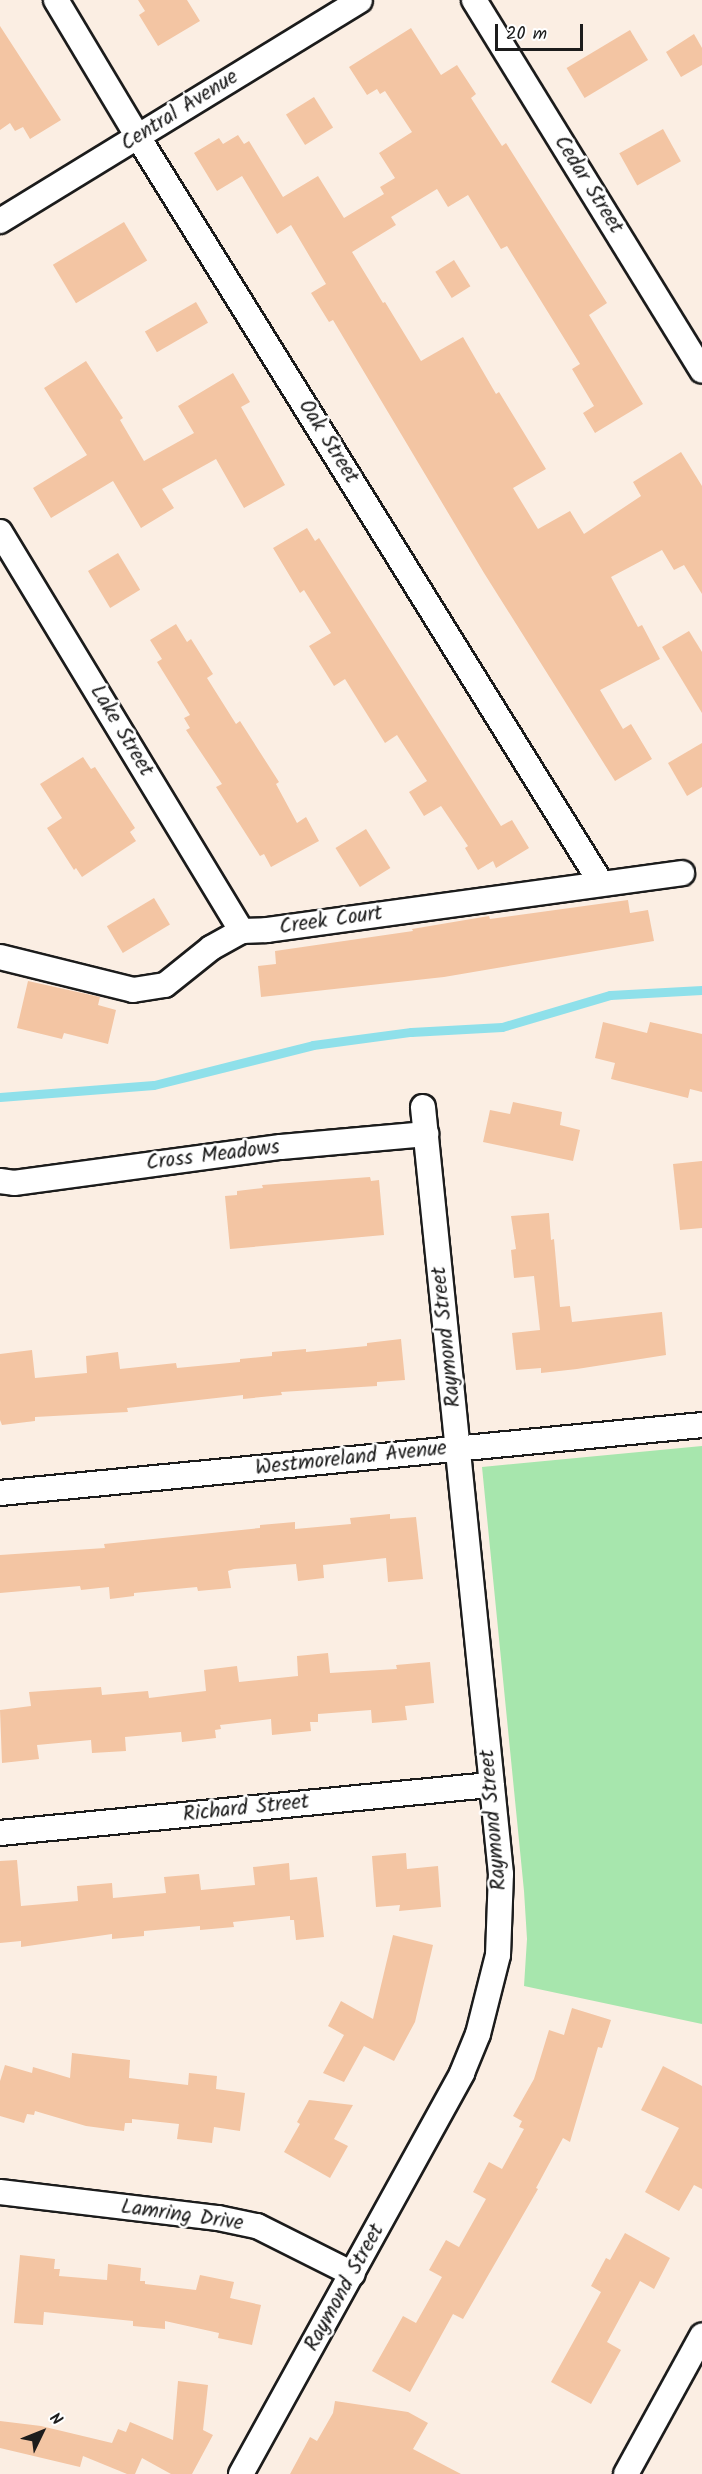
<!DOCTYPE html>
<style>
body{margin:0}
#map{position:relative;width:702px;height:2474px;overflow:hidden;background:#fbeee3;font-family:Kalam,sans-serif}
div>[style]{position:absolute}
.green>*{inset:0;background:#a7e6ad}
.stream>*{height:9px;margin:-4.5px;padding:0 4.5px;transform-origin:4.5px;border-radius:4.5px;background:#8fe0ea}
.building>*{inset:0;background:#f3c5a3;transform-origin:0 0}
.roads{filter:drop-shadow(2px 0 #1c1c1c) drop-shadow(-2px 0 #1c1c1c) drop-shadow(0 2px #1c1c1c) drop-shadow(0 -2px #1c1c1c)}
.minor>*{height:24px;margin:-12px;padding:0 12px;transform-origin:12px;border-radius:12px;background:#fff}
span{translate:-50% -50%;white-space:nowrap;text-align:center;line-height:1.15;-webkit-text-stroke:5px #fff;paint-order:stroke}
.street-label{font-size:21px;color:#1c1c1c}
.north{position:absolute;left:12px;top:2402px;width:60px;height:60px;-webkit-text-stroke:4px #fff;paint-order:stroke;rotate:47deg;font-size:16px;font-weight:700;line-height:24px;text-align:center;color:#1c1c1c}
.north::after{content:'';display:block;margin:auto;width:21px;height:27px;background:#1c1c1c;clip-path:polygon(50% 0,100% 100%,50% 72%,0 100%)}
.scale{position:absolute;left:495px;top:24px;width:88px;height:27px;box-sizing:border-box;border:3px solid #1c1c1c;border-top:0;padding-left:8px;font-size:18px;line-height:21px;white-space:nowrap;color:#1c1c1c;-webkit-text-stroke:4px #fff;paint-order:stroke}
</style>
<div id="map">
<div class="green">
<div style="clip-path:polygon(702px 1446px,702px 2024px,524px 1986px,527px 1939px,524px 1891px,482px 1467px)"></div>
</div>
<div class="stream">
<div style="left:0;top:1097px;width:154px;rotate:-4.5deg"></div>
<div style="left:154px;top:1085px;width:164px;rotate:-14.1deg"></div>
<div style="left:313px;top:1045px;width:99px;rotate:-7.6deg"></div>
<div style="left:411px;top:1032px;width:91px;rotate:-3.1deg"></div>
<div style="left:502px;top:1027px;width:113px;rotate:-16.5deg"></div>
<div style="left:610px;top:995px;width:92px;rotate:-3.1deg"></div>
</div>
<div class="building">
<div style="clip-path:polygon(138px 0,187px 0,200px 21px,158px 46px,139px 15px,145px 11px)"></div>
<div style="clip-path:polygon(0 26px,61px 120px,30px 139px,23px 127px,15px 131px,10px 123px,0 130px)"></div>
<div style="clip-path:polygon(411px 28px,441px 75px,457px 65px,476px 94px,471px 98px,502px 146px,506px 143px,607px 303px,589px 315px,643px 404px,595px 433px,583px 413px,594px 406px,572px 369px,580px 364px,507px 246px,501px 249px,468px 195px,448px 207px,437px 189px,391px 217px,396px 225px,352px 252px,383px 303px,385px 302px,421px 361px,463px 337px,496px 394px,499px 392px,546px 469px,513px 488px,538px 529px,570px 511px,584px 534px,641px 496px,633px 482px,681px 452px,702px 486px,702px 594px,684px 565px,674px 570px,662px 550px,611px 577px,638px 627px,642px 625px,660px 659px,600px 690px,623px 729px,631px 724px,652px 759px,615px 781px,484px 573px,333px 320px,329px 322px,311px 293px,326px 284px,291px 225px,277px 234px,242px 176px,217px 191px,194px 153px,219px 138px,223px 144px,238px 135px,244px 144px,249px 141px,283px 197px,318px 176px,344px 218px,384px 194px,380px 187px,395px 178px,379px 153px,412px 132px,385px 91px,380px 94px,377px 89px,367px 95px,349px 67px)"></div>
<div style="left:630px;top:30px;width:35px;height:74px;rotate:59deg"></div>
<div style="clip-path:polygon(694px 34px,702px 48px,702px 65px,681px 77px,666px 52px)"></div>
<div style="left:314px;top:97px;width:36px;height:33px;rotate:58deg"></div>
<div style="left:663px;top:129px;width:37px;height:50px;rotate:61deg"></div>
<div style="left:124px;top:222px;width:45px;height:83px;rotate:59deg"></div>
<div style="left:454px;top:260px;width:31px;height:22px;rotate:58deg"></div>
<div style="left:196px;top:302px;width:24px;height:59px;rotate:60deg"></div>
<div style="clip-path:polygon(86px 361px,123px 418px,120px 420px,144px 461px,194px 433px,178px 406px,233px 373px,250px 402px,241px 407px,285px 485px,244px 508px,216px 459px,162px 489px,174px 508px,141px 528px,113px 481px,51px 518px,33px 488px,87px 455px,44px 388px)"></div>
<div style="clip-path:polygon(307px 528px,315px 541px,319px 538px,501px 826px,512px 820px,529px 848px,496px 868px,493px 861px,478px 870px,465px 848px,468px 846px,441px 806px,424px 816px,409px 792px,427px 781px,397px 735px,385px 743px,345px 679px,334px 686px,309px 646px,331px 633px,304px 590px,300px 593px,273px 548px)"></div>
<div style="left:118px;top:553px;width:43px;height:35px;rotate:59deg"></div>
<div style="clip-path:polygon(176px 624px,187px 642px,191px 639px,213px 674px,207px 678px,236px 724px,240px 721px,279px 782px,276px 784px,297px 823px,306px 817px,319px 841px,271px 867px,264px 854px,260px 856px,216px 787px,222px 784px,186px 730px,190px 728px,184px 718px,190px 715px,157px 662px,162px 659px,150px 640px)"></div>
<div style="clip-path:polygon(689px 631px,702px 652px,702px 713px,662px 647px)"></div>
<div style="clip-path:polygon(702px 743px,702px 787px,687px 796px,668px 763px)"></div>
<div style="clip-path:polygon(83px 757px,91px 769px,95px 767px,135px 828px,130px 832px,136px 841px,82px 877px,76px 868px,74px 870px,47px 828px,62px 818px,40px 784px)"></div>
<div style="left:366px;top:829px;width:46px;height:36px;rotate:58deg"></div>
<div style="left:154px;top:898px;width:31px;height:55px;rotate:59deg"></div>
<div style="clip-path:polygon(628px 900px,630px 913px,648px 910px,654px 941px,444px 977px,261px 997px,258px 966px,276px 964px,275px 951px,413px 931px,412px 929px,489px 916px,490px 919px)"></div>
<div style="clip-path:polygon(28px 981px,100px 997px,98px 1005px,116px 1010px,108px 1044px,64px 1033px,62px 1039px,17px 1028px)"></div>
<div style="clip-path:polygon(603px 1022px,647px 1033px,650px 1022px,702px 1034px,702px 1092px,690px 1089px,688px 1098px,611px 1079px,615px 1063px,595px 1058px)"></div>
<div style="clip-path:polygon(513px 1102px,562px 1112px,560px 1125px,580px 1130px,573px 1161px,483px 1142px,490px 1110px,510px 1114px)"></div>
<div style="clip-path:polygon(702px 1161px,702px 1228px,680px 1230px,673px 1164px)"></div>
<div style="clip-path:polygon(370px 1177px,371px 1181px,379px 1180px,384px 1235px,230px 1249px,225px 1196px,237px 1195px,237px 1191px,263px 1188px,262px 1185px)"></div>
<div style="clip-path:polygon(549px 1213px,551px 1240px,554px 1239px,560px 1307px,570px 1306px,572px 1322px,662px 1312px,666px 1355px,577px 1369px,541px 1373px,541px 1368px,516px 1370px,512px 1333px,540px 1330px,534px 1276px,514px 1278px,511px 1250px,516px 1249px,511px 1216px)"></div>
<div style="clip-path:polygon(401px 1339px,405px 1380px,377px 1382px,377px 1386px,281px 1392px,282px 1395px,243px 1399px,243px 1395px,127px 1408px,128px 1412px,35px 1417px,35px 1421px,2px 1425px,0 1420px,0 1354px,32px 1350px,35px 1378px,87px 1373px,86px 1356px,118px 1352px,120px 1369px,176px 1363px,177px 1368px,240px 1362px,240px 1359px,272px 1356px,272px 1352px,306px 1349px,306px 1352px,367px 1346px,367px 1343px)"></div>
<div style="clip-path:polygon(390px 1514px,390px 1519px,416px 1517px,423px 1579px,388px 1582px,386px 1558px,323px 1565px,324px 1578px,298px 1581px,296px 1564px,234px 1569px,228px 1571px,231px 1588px,198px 1591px,197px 1587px,134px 1593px,134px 1596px,110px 1599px,109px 1587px,81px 1590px,80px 1586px,0 1593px,0 1555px,105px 1548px,104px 1544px,260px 1528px,260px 1525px,295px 1522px,295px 1529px,351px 1524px,350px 1518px)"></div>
<div style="clip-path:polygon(328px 1653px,330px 1673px,397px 1669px,396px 1665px,430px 1662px,434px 1703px,405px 1706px,407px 1720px,372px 1723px,371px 1710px,318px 1714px,318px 1722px,310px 1722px,311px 1731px,272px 1735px,271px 1719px,220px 1725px,221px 1729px,215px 1730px,216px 1738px,182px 1742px,181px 1732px,125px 1737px,126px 1751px,92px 1753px,91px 1740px,37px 1745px,39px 1759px,2px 1763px,0 1710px,31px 1706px,29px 1692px,101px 1687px,102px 1695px,148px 1691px,149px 1698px,206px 1691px,204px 1670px,237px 1666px,239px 1682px,298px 1676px,297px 1656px)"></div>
<div style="clip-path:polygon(406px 1853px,407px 1869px,438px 1866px,441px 1907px,399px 1911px,400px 1905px,376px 1907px,372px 1856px)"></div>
<div style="clip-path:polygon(17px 1860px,21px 1906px,78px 1901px,77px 1886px,112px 1883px,113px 1898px,166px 1893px,164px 1877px,199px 1874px,201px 1890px,255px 1885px,253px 1867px,289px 1863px,290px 1880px,317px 1877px,324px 1937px,296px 1940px,294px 1920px,290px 1920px,290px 1916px,233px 1922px,234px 1927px,200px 1930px,200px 1926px,144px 1931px,144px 1936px,112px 1939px,112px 1934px,21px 1947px,21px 1941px,0 1943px,0 1861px)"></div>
<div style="clip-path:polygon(393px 1935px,433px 1945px,415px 2022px,394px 2061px,364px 2046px,344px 2082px,323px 2073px,344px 2035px,328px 2026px,341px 2001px,373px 2019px)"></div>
<div style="clip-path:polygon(572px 2008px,611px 2020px,602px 2048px,598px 2047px,570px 2142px,563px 2138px,536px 2188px,538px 2189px,463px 2319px,453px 2314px,410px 2392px,372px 2371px,403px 2316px,416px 2323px,442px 2277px,429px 2270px,446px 2240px,459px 2247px,486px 2199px,473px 2192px,489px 2162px,502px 2169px,524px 2129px,519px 2127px,522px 2121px,513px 2116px,534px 2079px,549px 2030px,564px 2035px)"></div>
<div style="clip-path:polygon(72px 2053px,130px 2060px,129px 2078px,188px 2085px,189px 2073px,217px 2076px,216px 2089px,245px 2093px,240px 2131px,214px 2127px,212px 2143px,177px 2139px,179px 2124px,132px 2119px,132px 2123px,125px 2123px,124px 2131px,86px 2126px,35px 2111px,34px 2115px,27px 2114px,24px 2123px,0 2116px,0 2081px,5px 2065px,32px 2073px,33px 2067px,70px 2078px)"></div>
<div style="clip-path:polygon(663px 2066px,702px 2086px,702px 2189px,694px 2185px,679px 2211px,645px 2192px,679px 2128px,641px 2110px)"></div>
<div style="clip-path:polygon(309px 2100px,353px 2105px,334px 2139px,348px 2146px,330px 2178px,284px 2152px,300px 2124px,297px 2122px)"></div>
<div style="clip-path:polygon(625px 2233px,670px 2258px,654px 2289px,640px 2281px,607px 2342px,621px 2350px,591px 2404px,551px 2382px,601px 2292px,591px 2286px,606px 2258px,610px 2260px)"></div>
<div style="clip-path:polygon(20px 2255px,55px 2259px,54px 2269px,60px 2269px,59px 2276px,107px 2280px,108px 2264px,141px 2268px,140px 2281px,145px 2281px,145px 2284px,196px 2290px,200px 2275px,234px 2282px,230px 2298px,261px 2305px,252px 2345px,218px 2338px,219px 2333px,165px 2321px,165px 2329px,133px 2326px,133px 2321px,44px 2312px,43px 2325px,14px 2323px)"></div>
<div style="clip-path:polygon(178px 2381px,208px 2385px,203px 2430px,213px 2435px,192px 2474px,171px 2474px,142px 2458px,135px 2474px,127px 2474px,83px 2456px,80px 2467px,0 2448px,0 2421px,41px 2426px,112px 2443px,118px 2429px,126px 2432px,130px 2422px,173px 2440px)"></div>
<div style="clip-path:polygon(335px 2401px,408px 2412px,428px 2423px,413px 2449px,461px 2474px,290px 2474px,310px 2437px,317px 2441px,333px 2413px)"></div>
</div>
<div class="roads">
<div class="minor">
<div style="left:56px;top:0;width:160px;rotate:59.1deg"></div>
<div style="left:138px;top:137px;width:878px;rotate:58.17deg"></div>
<div style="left:474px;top:0;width:435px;rotate:58.4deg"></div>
<div style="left:0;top:221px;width:422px;rotate:-31.5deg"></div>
<div style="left:0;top:532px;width:467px;rotate:58.8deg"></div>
<div style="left:0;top:957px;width:137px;rotate:13.9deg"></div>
<div style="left:133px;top:990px;width:32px;rotate:-9deg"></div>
<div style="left:165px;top:985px;width:59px;rotate:-38.8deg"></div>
<div style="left:211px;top:948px;width:35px;rotate:-29deg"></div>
<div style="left:242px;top:931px;width:25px;rotate:-2deg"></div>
<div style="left:267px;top:930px;width:419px;rotate:-7.8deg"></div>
<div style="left:0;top:1181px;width:14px;rotate:8deg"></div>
<div style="left:14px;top:1183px;width:269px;rotate:-7.7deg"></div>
<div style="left:281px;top:1147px;width:146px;rotate:-5.1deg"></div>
<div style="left:0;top:1493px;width:705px;rotate:-5.53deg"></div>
<div style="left:0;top:1833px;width:494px;rotate:-5.6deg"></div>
<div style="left:0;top:2192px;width:220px;rotate:6.8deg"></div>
<div style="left:218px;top:2218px;width:40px;rotate:12deg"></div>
<div style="left:257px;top:2226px;width:107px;rotate:26.6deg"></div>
<div style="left:241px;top:2474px;width:458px;rotate:-61.1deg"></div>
<div style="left:462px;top:2073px;width:42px;rotate:-67.7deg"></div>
<div style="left:478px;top:2034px;width:81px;rotate:-75.8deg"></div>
<div style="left:498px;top:1955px;width:81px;rotate:-87.9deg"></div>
<div style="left:501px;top:1874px;width:771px;rotate:-95.81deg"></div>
<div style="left:626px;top:2474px;width:158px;rotate:-61.2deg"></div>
</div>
</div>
<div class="street-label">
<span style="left:180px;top:111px;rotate:-32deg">Central Avenue</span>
<span style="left:588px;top:185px;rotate:58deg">Cedar Street</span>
<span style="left:328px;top:442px;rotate:58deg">Oak Street</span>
<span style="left:121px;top:731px;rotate:59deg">Lake Street</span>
<span style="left:331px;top:921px;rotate:-8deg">Creek Court</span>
<span style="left:213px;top:1156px;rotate:-7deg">Cross Meadows</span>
<span style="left:447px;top:1337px;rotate:-96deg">Raymond Street</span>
<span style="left:351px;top:1459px;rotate:-6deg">Westmoreland Avenue</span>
<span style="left:246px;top:1809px;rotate:-6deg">Richard Street</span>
<span style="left:494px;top:1820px;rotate:-95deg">Raymond Street</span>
<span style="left:182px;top:2216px;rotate:8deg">Lamring Drive</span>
<span style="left:345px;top:2288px;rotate:-61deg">Raymond Street</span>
</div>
<div class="north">N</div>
<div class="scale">20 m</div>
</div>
